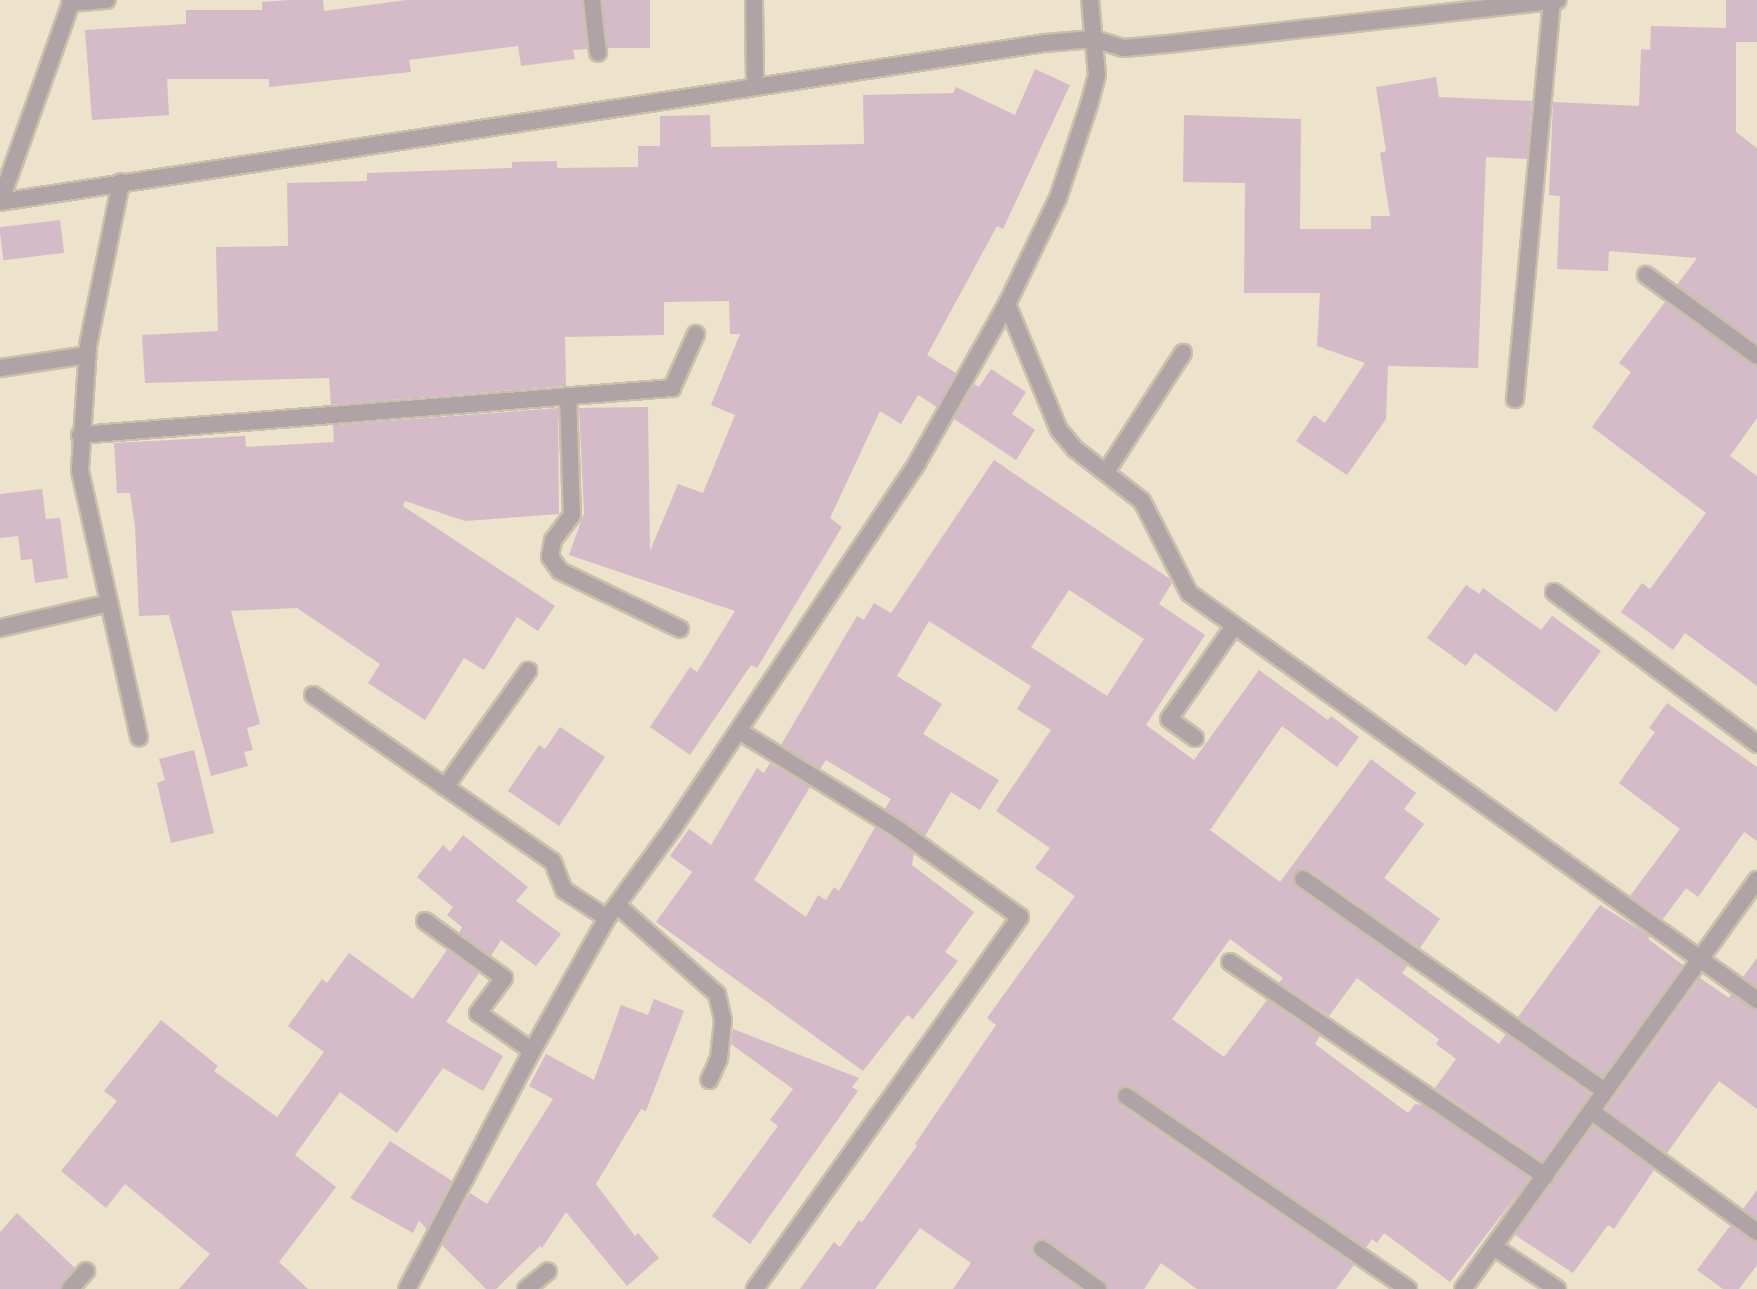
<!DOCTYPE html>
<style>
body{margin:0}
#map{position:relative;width:1757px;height:1289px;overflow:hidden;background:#ede2cb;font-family:Karla,sans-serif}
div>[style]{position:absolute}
.building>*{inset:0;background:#d4bbc7;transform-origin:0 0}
.roads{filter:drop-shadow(2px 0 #c9c0ab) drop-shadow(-2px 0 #c9c0ab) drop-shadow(0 2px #c9c0ab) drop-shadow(0 -2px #c9c0ab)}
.service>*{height:16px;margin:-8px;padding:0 8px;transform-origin:8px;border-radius:8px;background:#afa3a6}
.minor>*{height:16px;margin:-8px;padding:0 8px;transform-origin:8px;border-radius:8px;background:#afa3a6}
span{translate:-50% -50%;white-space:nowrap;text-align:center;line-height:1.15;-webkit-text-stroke:4.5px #fff;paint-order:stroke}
</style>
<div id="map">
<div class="building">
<div style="clip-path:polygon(290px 0,323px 0,324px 11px,407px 0,582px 0,587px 49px,573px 50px,575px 59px,521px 66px,518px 46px,409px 60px,411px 72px,269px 87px,269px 79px,167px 79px,169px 115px,92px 120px,85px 30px,186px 24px,186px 10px,262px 10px,262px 2px)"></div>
<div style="left:603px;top:0;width:47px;height:48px"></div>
<div style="clip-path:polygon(1726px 0,1757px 0,1757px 42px,1736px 42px,1736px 132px,1757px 148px,1757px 343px,1677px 285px,1697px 258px,1609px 251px,1608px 271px,1557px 269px,1560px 196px,1549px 195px,1553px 102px,1639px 106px,1641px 49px,1650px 50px,1651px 26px,1726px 28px)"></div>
<div style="clip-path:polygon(1035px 69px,1070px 85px,1003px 229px,997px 226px,927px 355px,956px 373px,937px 407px,918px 395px,901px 424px,880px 411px,830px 518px,842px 527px,757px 668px,751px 665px,690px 755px,650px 727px,690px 667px,697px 672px,735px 611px,569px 555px,584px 513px,579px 408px,648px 407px,650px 551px,678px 484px,703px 493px,735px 415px,711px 405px,740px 334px,730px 334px,729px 301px,664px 302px,664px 335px,565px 337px,566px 386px,331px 405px,329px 378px,145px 383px,142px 335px,218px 331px,216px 247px,288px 246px,287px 183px,367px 181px,367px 173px,512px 168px,512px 162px,557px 161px,557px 168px,638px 167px,638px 146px,660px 146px,660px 116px,710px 115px,711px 147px,864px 144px,863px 95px,953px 93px,956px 87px,1015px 115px)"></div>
<div style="clip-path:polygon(1436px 77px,1439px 97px,1532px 101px,1527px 159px,1486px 157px,1478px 368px,1388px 366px,1386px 419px,1347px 475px,1296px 441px,1314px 415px,1325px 423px,1365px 363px,1317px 346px,1320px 293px,1244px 293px,1245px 183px,1183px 182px,1184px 115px,1301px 119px,1300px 229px,1371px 229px,1371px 216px,1390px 216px,1380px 153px,1386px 151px,1376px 87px)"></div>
<div style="left:60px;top:220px;width:33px;height:61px;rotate:83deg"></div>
<div style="clip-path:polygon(1665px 302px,1757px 366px,1757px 418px,1730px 456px,1757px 476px,1757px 686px,1685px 633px,1673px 650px,1621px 612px,1642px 583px,1650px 589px,1706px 513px,1592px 427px,1631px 372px,1619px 363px)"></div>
<div style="clip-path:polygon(991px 369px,1026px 392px,1012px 414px,1035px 430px,1016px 460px,954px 419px,974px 384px,979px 387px)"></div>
<div style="clip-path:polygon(558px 408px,559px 514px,465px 521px,405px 501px,403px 506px,555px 606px,538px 631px,517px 617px,484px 670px,464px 658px,425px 720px,368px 683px,380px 664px,297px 608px,231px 611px,260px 724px,247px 728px,253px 750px,244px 752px,248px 766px,211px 776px,169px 615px,139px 616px,135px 526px,130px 493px,117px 493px,114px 443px,245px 436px,246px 447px,334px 442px,333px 425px)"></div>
<div style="clip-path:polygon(evenodd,994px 460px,1170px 579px,1172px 583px,1159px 604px,1205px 635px,1146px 725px,1194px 760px,1259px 670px,1328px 720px,1331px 716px,1359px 737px,1337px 767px,1282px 726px,1210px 830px,1280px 882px,1371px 759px,1416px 793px,1404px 809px,1424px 824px,1384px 878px,1440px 919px,1420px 948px,1309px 870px,1295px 873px,1294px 884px,1408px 965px,1402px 973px,1499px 1044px,1506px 1034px,1590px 1094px,1542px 1161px,1435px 1088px,1456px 1059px,1436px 1044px,1439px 1039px,1357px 978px,1329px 1016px,1279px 983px,1283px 978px,1230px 939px,1172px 1019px,1224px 1057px,1267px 1000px,1320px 1036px,1315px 1044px,1408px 1113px,1415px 1104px,1422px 1105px,1530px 1178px,1450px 1282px,1384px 1233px,1377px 1243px,1372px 1239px,1366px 1248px,1126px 1086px,1116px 1095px,1120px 1105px,1354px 1265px,1336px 1289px,1197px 1289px,1161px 1263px,1144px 1289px,1108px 1289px,1104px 1280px,1042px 1239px,1033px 1243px,1033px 1254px,1080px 1289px,953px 1289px,971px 1263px,920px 1228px,875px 1289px,800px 1289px,834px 1242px,840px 1247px,859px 1220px,862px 1222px,917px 1146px,915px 1144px,996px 1025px,987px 1018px,1075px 896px,1035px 868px,1050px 848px,996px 811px,1051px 730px,1017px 709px,1031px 686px,929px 621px,897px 676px,942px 704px,923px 734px,999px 780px,980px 810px,951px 792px,925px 836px,885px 809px,891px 799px,826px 760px,820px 769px,781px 745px,857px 616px,864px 620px,874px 603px,891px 613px,994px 460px,1069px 590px,1144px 639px,1107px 696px,1031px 647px,1069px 590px)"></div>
<div style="clip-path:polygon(42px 489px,46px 519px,60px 518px,68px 578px,35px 583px,32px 559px,21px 560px,18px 536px,0 538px,0 494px)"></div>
<div style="clip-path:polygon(1466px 585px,1479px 594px,1483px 588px,1541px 630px,1552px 616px,1601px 651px,1556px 712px,1475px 653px,1466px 666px,1427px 638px)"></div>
<div style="clip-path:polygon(1667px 703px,1757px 767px,1757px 841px,1744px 832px,1698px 897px,1686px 888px,1663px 919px,1630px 896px,1680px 829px,1619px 783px,1655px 732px,1649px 728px)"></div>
<div style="clip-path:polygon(560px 727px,605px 757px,559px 826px,508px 791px,539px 745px,545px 749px)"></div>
<div style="clip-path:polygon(194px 750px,214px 833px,171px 843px,157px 783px,165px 780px,159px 759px)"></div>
<div style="clip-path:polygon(770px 763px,810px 787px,754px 880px,806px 917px,818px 895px,826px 900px,834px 887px,839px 891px,875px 827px,914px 853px,912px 865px,974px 912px,945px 952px,958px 961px,913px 1019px,907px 1015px,863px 1071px,656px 922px,692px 872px,670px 856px,689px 829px,711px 845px,757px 768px,764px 773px)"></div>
<div style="clip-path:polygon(463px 835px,528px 887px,516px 901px,561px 934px,536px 966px,501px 940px,491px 956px,459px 933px,462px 927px,447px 915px,453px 907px,417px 877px,443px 845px,450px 852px)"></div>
<div style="clip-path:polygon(1600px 905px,1650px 936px,1648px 939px,1683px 965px,1603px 1077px,1518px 1017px)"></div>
<div style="clip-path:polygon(447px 950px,479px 973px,446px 1022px,503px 1056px,483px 1091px,443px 1068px,397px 1133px,340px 1092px,295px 1155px,336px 1187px,279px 1262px,308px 1289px,179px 1289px,210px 1254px,125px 1184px,106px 1208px,61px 1171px,117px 1101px,104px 1091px,161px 1020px,218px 1066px,214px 1071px,277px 1117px,324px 1052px,288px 1026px,322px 979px,327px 983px,349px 953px,413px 999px)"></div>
<div style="clip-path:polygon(1757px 958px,1757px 987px,1743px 977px)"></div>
<div style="clip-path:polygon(1700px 978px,1729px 998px,1731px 994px,1757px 1010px,1757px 1109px,1719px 1081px,1667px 1153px,1606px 1109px)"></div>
<div style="clip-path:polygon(654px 999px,684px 1011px,646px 1111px,641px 1109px,596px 1184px,635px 1236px,638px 1233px,659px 1258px,627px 1286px,566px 1212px,542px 1248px,540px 1246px,496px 1289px,486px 1289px,442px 1245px,470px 1193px,487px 1204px,553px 1099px,529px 1086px,546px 1054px,594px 1080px,621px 1005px,648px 1015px)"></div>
<div style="clip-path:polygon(733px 1029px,859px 1078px,852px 1087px,858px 1091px,750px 1244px,712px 1216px,778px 1126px,770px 1120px,793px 1089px,731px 1044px)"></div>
<div style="clip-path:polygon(1593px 1126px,1654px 1170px,1614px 1229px,1608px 1225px,1573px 1273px,1515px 1235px)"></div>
<div style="clip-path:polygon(390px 1141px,452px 1181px,427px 1229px,419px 1221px,413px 1233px,350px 1198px)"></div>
<div style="clip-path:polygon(1757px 1190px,1757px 1219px,1743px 1209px)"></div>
<div style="clip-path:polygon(17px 1213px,75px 1268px,60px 1289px,0 1289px,0 1232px)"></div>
<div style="clip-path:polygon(1730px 1226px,1757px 1242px,1757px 1265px,1739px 1289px,1723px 1289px,1697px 1270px)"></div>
</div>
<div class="roads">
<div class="service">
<div style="left:754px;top:0;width:86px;rotate:89.3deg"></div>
<div style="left:1646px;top:275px;width:137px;rotate:36.1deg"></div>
<div style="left:568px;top:396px;width:119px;rotate:88.1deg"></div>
<div style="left:572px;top:515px;width:31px;rotate:127deg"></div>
<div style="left:553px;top:540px;width:17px;rotate:100deg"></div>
<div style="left:550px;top:557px;width:17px;rotate:54deg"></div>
<div style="left:560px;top:571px;width:133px;rotate:25.8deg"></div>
<div style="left:1515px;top:399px;width:400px;rotate:-84.7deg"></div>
<div style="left:1195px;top:738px;width:32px;rotate:-144deg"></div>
<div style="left:1169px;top:719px;width:113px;rotate:-55deg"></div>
<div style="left:1303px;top:879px;width:369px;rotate:35.1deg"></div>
<div style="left:617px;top:905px;width:134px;rotate:41.7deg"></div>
<div style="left:717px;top:994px;width:27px;rotate:77deg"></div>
<div style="left:723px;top:1020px;width:38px;rotate:96deg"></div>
<div style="left:719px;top:1058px;width:24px;rotate:114deg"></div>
<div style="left:425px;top:921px;width:97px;rotate:35.8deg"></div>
<div style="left:504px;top:978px;width:44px;rotate:126.6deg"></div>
<div style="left:478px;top:1013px;width:66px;rotate:35.1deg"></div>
<div style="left:70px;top:1289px;width:24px;rotate:-48deg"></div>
<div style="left:526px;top:1289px;width:28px;rotate:-39deg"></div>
</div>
<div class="minor">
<div style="left:72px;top:0;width:214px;rotate:109.6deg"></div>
<div style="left:0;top:202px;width:1057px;rotate:-8.65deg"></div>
<div style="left:1045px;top:43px;width:49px;rotate:-4.7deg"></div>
<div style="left:1094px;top:39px;width:31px;rotate:17deg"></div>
<div style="left:1124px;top:48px;width:44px;rotate:-5.2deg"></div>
<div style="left:1168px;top:44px;width:392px;rotate:-6.4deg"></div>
<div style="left:592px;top:0;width:53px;rotate:83.5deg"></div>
<div style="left:70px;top:3px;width:37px;rotate:-5deg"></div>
<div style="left:121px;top:182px;width:167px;rotate:101.4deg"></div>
<div style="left:88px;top:346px;width:125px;rotate:93.7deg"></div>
<div style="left:80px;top:471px;width:273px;rotate:77.5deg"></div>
<div style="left:1007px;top:304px;width:136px;rotate:67.6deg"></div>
<div style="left:1059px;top:430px;width:25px;rotate:50deg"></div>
<div style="left:1075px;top:449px;width:85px;rotate:37.8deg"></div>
<div style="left:1142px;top:501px;width:103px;rotate:62.9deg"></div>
<div style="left:1189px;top:593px;width:699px;rotate:35.62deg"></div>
<div style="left:0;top:368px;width:88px;rotate:-8.5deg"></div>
<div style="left:80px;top:435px;width:594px;rotate:-4.54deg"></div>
<div style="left:672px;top:388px;width:59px;rotate:-66deg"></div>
<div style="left:1106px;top:472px;width:142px;rotate:-57.1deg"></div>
<div style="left:1554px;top:592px;width:254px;rotate:36.8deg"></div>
<div style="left:0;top:628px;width:112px;rotate:-12.9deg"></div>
<div style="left:313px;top:695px;width:292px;rotate:34.8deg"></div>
<div style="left:553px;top:862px;width:30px;rotate:69deg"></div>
<div style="left:564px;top:890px;width:51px;rotate:33.1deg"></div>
<div style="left:739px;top:731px;width:188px;rotate:31.7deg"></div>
<div style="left:899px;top:830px;width:149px;rotate:35.7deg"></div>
<div style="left:1020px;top:917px;width:457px;rotate:125.5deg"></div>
<div style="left:445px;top:787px;width:143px;rotate:-54.4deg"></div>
<div style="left:1230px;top:962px;width:381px;rotate:34.2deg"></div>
<div style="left:1126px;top:1096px;width:342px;rotate:34.4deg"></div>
<div style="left:1591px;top:1111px;width:205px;rotate:36.1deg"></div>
<div style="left:1494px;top:1247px;width:76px;rotate:33.7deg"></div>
<div style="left:1042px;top:1249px;width:69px;rotate:35.5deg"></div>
<div style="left:407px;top:1289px;width:269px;rotate:-62.3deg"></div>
<div style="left:532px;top:1051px;width:153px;rotate:-60.6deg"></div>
<div style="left:607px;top:918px;width:112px;rotate:-53.7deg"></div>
<div style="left:673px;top:828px;width:439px;rotate:-56.2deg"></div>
<div style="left:917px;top:463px;width:183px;rotate:-60.5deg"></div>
<div style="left:1007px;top:304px;width:118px;rotate:-64.3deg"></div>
<div style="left:1058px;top:198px;width:98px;rotate:-71.6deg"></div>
<div style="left:1089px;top:105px;width:31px;rotate:-75deg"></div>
<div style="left:1097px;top:75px;width:75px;rotate:-95.3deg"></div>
<div style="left:1463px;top:1289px;width:504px;rotate:-54.29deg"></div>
</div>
</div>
</div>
